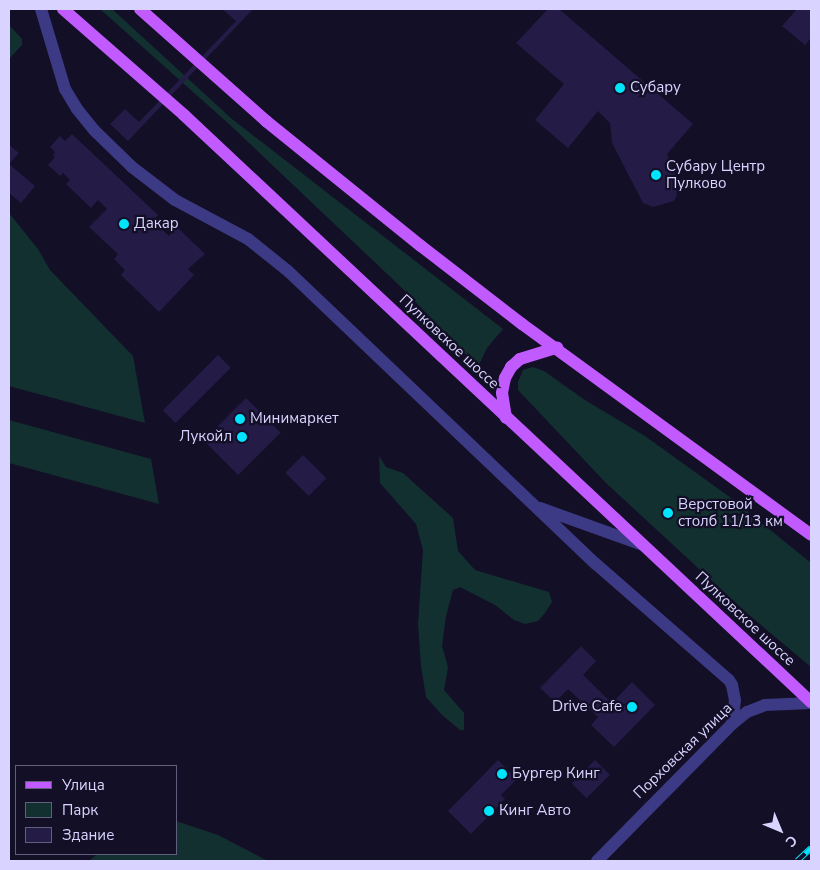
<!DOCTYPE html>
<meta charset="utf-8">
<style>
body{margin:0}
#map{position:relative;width:820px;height:870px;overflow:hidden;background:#130f26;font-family:"Nunito Sans",sans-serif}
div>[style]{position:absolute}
.green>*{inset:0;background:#12302f}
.building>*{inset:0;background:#241b47;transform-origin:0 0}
.street>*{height:12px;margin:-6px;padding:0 6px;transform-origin:6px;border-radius:6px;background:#3d3a85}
.primary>*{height:12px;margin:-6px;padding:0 6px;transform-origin:6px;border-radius:6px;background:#c25bff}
.rail>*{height:5.5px;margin-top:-2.75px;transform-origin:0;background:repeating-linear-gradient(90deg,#130f26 0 11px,#00e5ff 0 22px);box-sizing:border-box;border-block:1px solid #00e5ff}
.dots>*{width:14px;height:14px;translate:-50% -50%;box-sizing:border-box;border:2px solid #130f26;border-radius:50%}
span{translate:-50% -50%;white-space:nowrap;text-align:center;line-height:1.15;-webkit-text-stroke:4.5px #130f26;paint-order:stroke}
.poi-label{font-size:15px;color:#d9d4ff}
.left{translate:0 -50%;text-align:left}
.right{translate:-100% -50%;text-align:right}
.street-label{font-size:15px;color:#d9d4ff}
.frame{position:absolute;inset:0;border:10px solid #d9d4ff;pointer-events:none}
.legend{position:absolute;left:15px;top:765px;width:162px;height:90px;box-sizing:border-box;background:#130f26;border:1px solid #625e7d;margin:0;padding:6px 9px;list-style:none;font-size:15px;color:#d9d4ff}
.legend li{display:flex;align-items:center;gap:10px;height:25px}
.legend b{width:25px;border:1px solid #625e7d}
.north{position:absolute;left:755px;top:805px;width:50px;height:50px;-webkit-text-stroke:4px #130f26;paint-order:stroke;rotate:135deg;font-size:14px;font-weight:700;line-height:20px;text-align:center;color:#d9d4ff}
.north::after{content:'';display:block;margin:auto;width:18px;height:22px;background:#d9d4ff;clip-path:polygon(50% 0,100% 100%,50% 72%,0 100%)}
</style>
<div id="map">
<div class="green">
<div style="clip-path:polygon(100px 9px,112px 9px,232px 119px,503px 329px,487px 348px,478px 367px,403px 289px,229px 124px)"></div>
<div style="clip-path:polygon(9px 25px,22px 39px,22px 45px,9px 59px)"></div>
<div style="clip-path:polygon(9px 213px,38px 249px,50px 270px,133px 356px,145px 423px,9px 386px)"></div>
<div style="clip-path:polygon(533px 367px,544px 371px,585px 400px,645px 436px,731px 498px,811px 563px,811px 667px,749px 615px,606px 483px,518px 390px,518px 382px,523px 370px)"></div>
<div style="clip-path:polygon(9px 420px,151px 459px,159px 504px,9px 463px)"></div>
<div style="clip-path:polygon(379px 456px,386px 467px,403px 473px,453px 518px,458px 551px,475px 570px,549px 592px,552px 602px,545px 613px,538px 621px,525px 624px,514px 620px,495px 605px,460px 587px,453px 590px,446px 616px,442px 646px,448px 667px,444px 690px,464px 713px,464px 730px,460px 730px,442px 715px,426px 697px,421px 666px,418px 624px,423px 550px,416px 524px,380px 483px)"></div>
<div style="clip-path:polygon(176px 821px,218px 835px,268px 861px,89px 861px,97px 854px,176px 854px)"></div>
</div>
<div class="building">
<div style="clip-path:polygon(222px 9px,253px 9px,128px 141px,110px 124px,125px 109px,139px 122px,236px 21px)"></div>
<div style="clip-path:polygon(548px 9px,559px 9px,693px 124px,667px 154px,680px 188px,674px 201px,653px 207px,643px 203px,612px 143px,610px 123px,598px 111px,568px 148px,535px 120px,564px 84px,516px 43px)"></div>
<div style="clip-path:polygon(797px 9px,811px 9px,811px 38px,805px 45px,782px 26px)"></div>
<div style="clip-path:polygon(72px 134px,158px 215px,153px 221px,169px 236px,177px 227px,205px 254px,188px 269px,194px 275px,159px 312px,121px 275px,125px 270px,114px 259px,118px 254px,89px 227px,107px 209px,98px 200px,91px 208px,66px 184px,70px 180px,63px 173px,60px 176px,48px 165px,55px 157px,53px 155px,55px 152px,50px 147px,60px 136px,65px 141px)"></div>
<div style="clip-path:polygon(9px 145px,19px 153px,9px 164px,35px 186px,21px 203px,9px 193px)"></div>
<div style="left:218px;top:355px;width:18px;height:78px;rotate:45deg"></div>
<div style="left:246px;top:398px;width:49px;height:60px;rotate:45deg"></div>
<div style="left:303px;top:455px;width:33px;height:25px;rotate:45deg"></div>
<div style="clip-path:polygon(581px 646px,596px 661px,583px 675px,612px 703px,632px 682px,655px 705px,614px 747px,591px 725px,598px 717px,568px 689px,555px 702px,540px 688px)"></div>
<div style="clip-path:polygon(498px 760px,517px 779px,501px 795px,505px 799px,471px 834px,448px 811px)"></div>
<div style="left:595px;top:760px;width:21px;height:33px;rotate:45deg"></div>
</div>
<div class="street">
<div style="left:41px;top:9px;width:84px;rotate:73.3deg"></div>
<div style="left:65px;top:89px;width:23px;rotate:59deg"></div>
<div style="left:77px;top:109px;width:28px;rotate:51deg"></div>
<div style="left:95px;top:131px;width:52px;rotate:44.2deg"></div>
<div style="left:132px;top:167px;width:54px;rotate:37.5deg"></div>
<div style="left:175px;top:200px;width:83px;rotate:28.1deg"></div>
<div style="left:248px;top:239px;width:51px;rotate:38.7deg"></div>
<div style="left:288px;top:271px;width:425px;rotate:43.6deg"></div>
<div style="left:596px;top:564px;width:176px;rotate:41.1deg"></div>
<div style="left:729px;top:680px;width:6px;rotate:59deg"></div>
<div style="left:732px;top:685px;width:15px;rotate:79deg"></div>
<div style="left:735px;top:700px;width:24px;rotate:97deg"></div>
<div style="left:540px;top:508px;width:106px;rotate:19.8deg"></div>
<div style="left:597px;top:861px;width:192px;rotate:-45.4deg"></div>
<div style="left:732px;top:724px;width:19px;rotate:-39deg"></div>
<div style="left:747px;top:712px;width:19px;rotate:-21deg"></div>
<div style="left:765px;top:705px;width:46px;rotate:-2.5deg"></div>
</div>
<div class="primary">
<div style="left:63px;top:9px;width:161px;rotate:41.2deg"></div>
<div style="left:184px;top:115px;width:859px;rotate:43.11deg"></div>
<div style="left:140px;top:9px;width:169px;rotate:41.6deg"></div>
<div style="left:266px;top:121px;width:199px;rotate:38.9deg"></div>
<div style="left:421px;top:246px;width:128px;rotate:37.7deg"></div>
<div style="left:522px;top:324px;width:358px;rotate:36.1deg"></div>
<div style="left:506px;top:418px;width:25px;rotate:-99deg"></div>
<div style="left:502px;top:393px;width:15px;rotate:-79deg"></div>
<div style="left:505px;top:378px;width:13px;rotate:-61deg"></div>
<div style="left:511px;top:367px;width:12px;rotate:-42deg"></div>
<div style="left:520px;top:359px;width:39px;rotate:-17deg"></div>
</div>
<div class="rail">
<div style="left:797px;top:861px;width:19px;rotate:-43deg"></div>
</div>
<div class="dots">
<div style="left:620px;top:88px;background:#00e5ff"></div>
<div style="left:656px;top:175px;background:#00e5ff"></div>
<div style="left:124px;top:224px;background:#00e5ff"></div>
<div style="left:240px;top:419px;background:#00e5ff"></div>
<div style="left:242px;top:437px;background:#00e5ff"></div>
<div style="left:668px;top:513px;background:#00e5ff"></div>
<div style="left:632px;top:707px;background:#00e5ff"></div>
<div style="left:502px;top:774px;background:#00e5ff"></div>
<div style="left:489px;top:811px;background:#00e5ff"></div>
</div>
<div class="poi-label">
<span class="left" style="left:630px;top:88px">Субару</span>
<span class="left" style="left:666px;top:175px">Субару Центр<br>Пулково</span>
<span class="left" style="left:134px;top:224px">Дакар</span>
<span class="left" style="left:250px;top:419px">Минимаркет</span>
<span class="right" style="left:232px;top:437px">Лукойл</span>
<span class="left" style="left:678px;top:513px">Верстовой<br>столб 11/13 км</span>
<span class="right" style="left:622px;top:707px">Drive Cafe</span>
<span class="left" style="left:512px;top:774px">Бургер Кинг</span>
<span class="left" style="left:499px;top:811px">Кинг Авто</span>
</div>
<div class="street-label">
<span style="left:449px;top:342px;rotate:43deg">Пулковское шоссе</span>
<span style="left:745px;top:619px;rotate:43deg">Пулковское шоссе</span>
<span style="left:683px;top:751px;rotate:-44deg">Порховская улица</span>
</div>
<div class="frame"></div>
<ul class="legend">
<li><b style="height:6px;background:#c25bff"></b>Улица</li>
<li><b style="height:14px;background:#12302f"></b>Парк</li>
<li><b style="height:14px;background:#241b47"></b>Здание</li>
</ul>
<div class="north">С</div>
</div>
